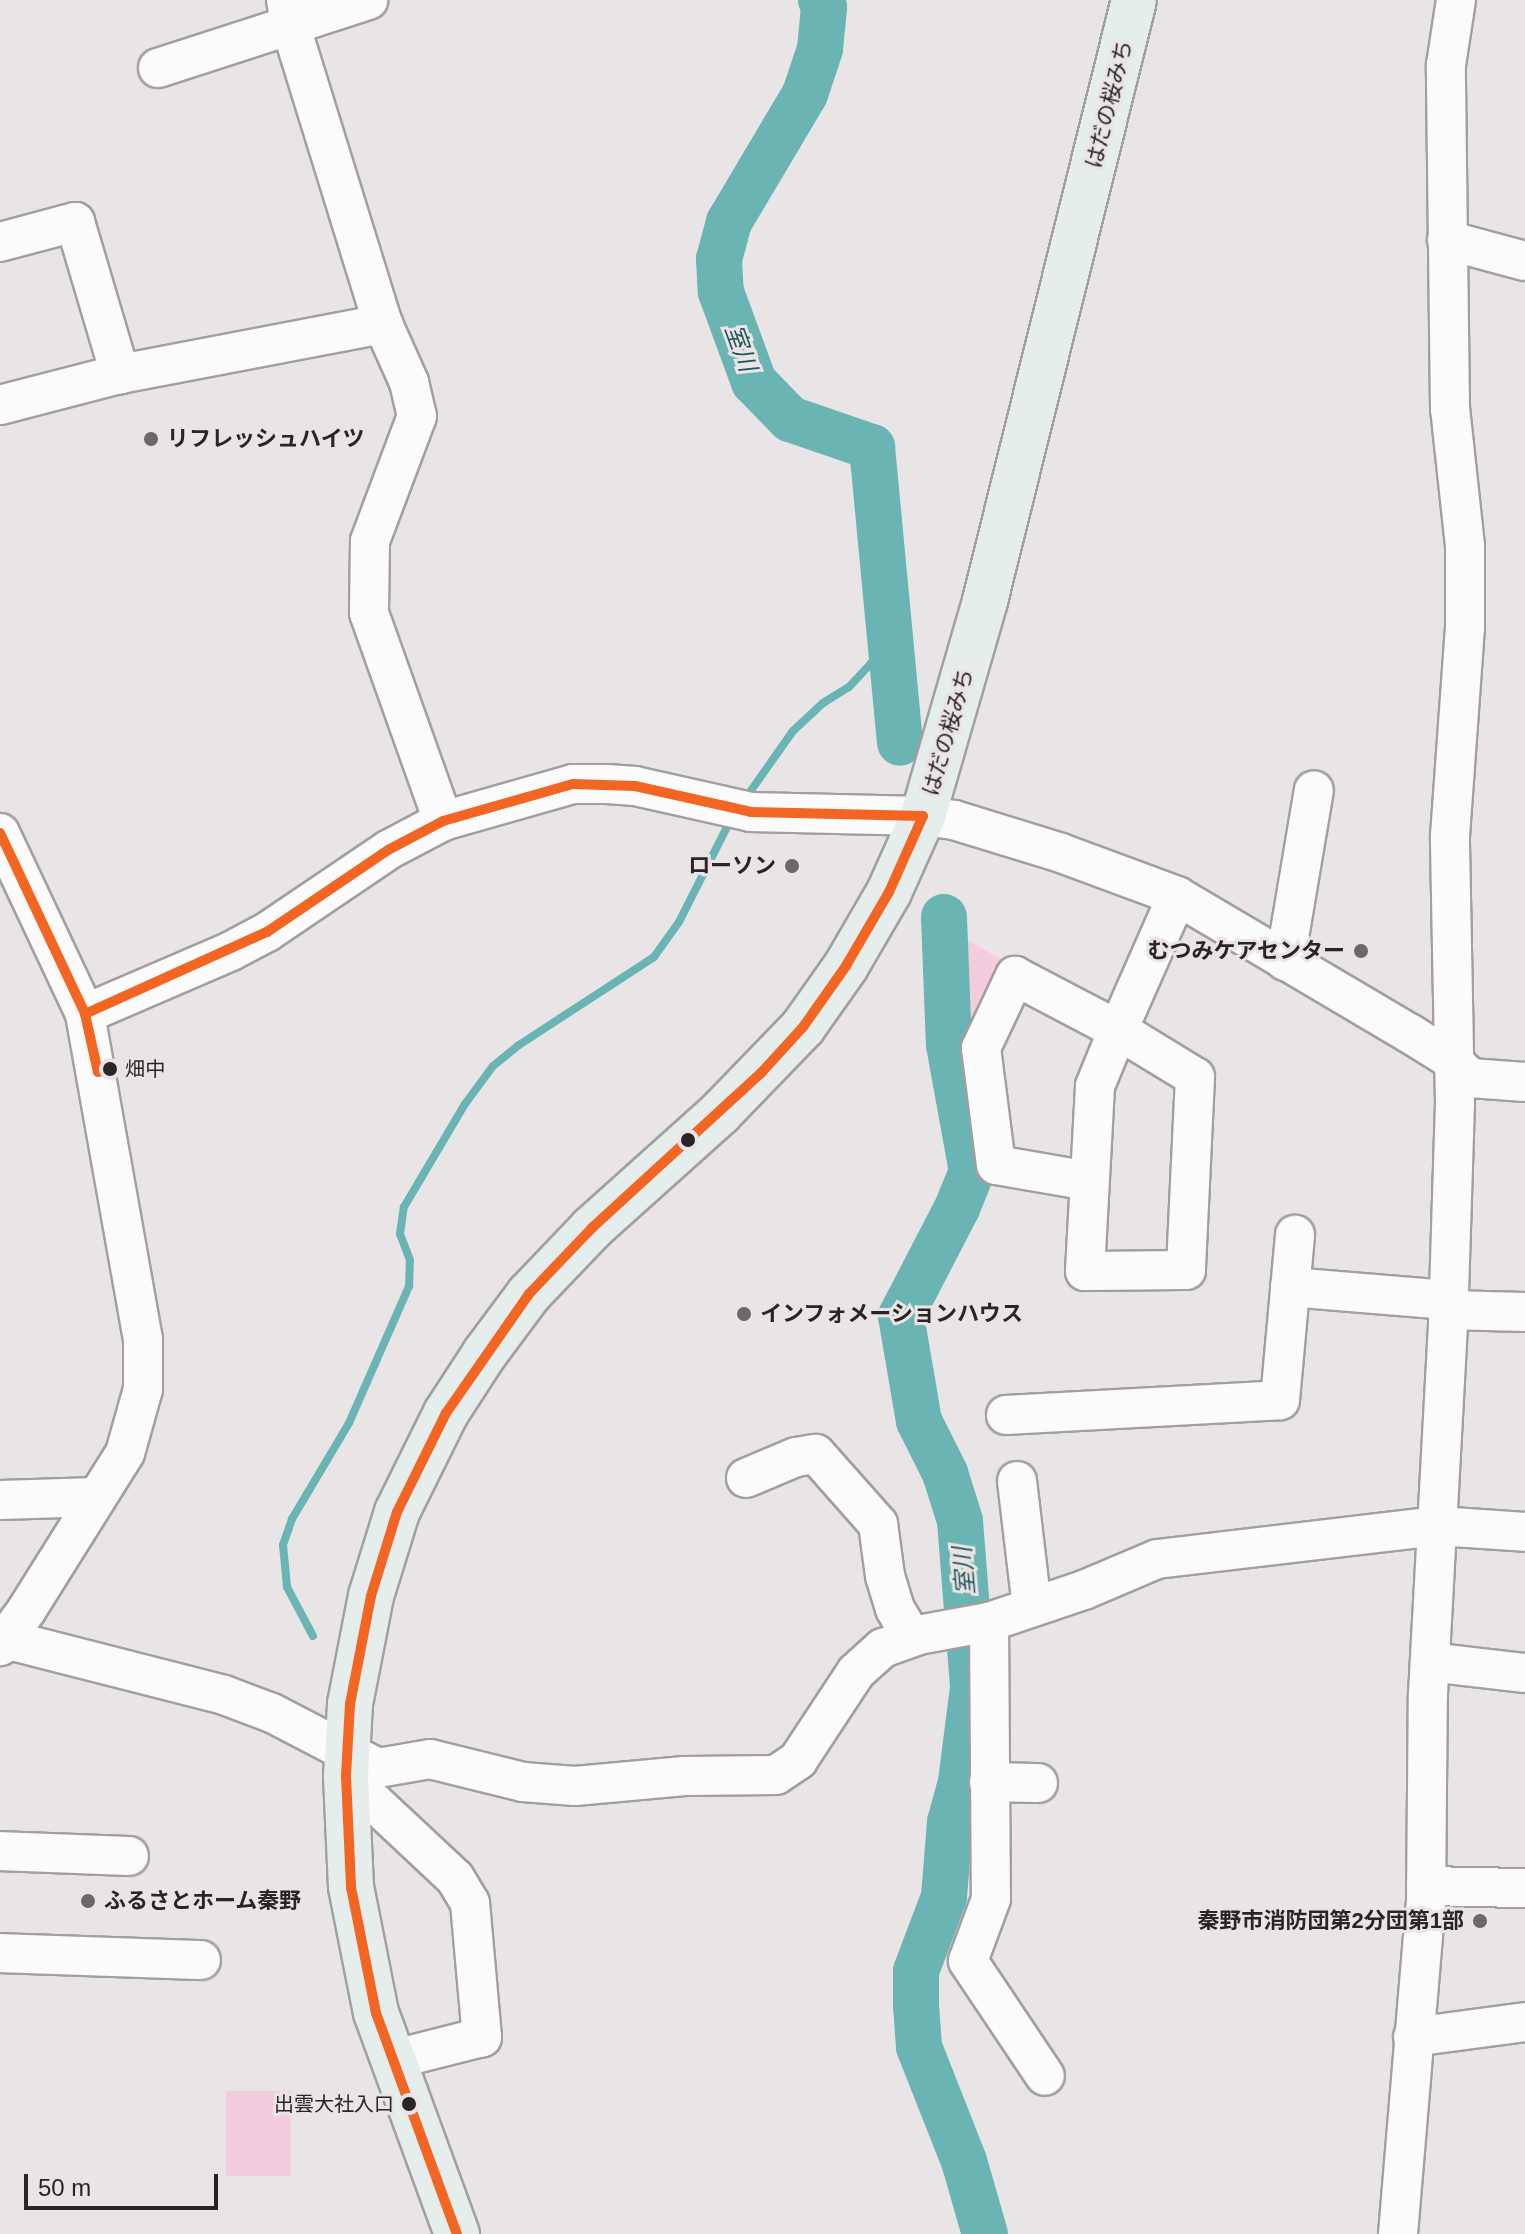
<!DOCTYPE html>
<meta charset="utf-8">
<style>
body{margin:0}
#map{position:relative;width:1525px;height:2234px;overflow:hidden;background:#e9e5e7;font-family:Helvetica,"Noto Sans JP",sans-serif}
div>[style]{position:absolute}
.green>*{inset:0;background:#f3cdde;transform-origin:0 0}
.stream>*{height:8px;margin:-4px;padding:0 4px;transform-origin:4px;border-radius:4px;background:#6ab5b4}
.river>*{height:46px;margin:-23px;padding:0 23px;transform-origin:23px;border-radius:23px;background:#6ab5b4}
.roads{filter:drop-shadow(2px 0 #a39fa1) drop-shadow(-2px 0 #a39fa1) drop-shadow(0 2px #a39fa1) drop-shadow(0 -2px #a39fa1)}
.minor>*{height:38px;margin:-19px;padding:0 19px;transform-origin:19px;border-radius:19px;background:#fcfbfb}
.major>*{height:44px;margin:-22px;padding:0 22px;transform-origin:22px;border-radius:22px;background:#e6eded}
.bus-1>*{height:10px;margin:-5px;padding:0 5px;transform-origin:5px;border-radius:5px;background:#f26522}
.dots>*{width:22px;height:22px;translate:-50% -50%;box-sizing:border-box;border:4px solid #ebe3e6;border-radius:50%}
span{translate:-50% -50%;white-space:nowrap;text-align:center;line-height:1.15;-webkit-text-stroke:6px #ebe3e6;paint-order:stroke}
.bus-label{font-size:20px;color:#282526}
.left{translate:0 -50%;text-align:left}
.right{translate:-100% -50%;text-align:right}
.street-label{font-size:22px;color:#282526}
.poi-label{font-size:22px;color:#282526;font-weight:700}
.water-label{font-size:24px;color:#1e5957;font-style:italic}
.scale{position:absolute;left:24px;top:2174px;width:194px;height:36px;box-sizing:border-box;border:4px solid #282526;border-top:0;padding-left:10px;font-size:24px;line-height:28px;white-space:nowrap;color:#282526;-webkit-text-stroke:6px #ebe3e6;paint-order:stroke}
</style>
<div id="map">
<div class="green">
<div style="clip-path:polygon(966px 939px,1009px 964px,969px 1032px,960px 941px)"></div>
<div style="left:226px;top:2091px;width:65px;height:85px"></div>
</div>
<div class="stream">
<div style="left:745px;top:799px;width:83px;rotate:-54.8deg"></div>
<div style="left:793px;top:731px;width:41px;rotate:-43deg"></div>
<div style="left:823px;top:703px;width:31px;rotate:-32deg"></div>
<div style="left:849px;top:687px;width:33px;rotate:-47deg"></div>
<div style="left:871px;top:663px;width:24px;rotate:-22deg"></div>
<div style="left:313px;top:1636px;width:55px;rotate:-118deg"></div>
<div style="left:287px;top:1587px;width:42px;rotate:-95.4deg"></div>
<div style="left:283px;top:1545px;width:28px;rotate:-71deg"></div>
<div style="left:292px;top:1519px;width:112px;rotate:-59.3deg"></div>
<div style="left:349px;top:1423px;width:150px;rotate:-66.3deg"></div>
<div style="left:409px;top:1286px;width:26px;rotate:-88deg"></div>
<div style="left:410px;top:1260px;width:28px;rotate:-111deg"></div>
<div style="left:400px;top:1234px;width:27px;rotate:-82deg"></div>
<div style="left:404px;top:1207px;width:120px;rotate:-59.4deg"></div>
<div style="left:465px;top:1104px;width:47px;rotate:-53.6deg"></div>
<div style="left:493px;top:1066px;width:33px;rotate:-39deg"></div>
<div style="left:519px;top:1045px;width:161px;rotate:-33.1deg"></div>
<div style="left:654px;top:957px;width:43px;rotate:-54.5deg"></div>
<div style="left:679px;top:922px;width:113px;rotate:-63.2deg"></div>
</div>
<div class="river">
<div style="left:821px;top:0;width:8px;rotate:67deg"></div>
<div style="left:824px;top:7px;width:42px;rotate:95.4deg"></div>
<div style="left:820px;top:49px;width:47px;rotate:108.4deg"></div>
<div style="left:805px;top:94px;width:149px;rotate:120.7deg"></div>
<div style="left:729px;top:222px;width:38px;rotate:105deg"></div>
<div style="left:719px;top:259px;width:33px;rotate:87deg"></div>
<div style="left:721px;top:292px;width:96px;rotate:69.9deg"></div>
<div style="left:754px;top:382px;width:52px;rotate:45.8deg"></div>
<div style="left:790px;top:419px;width:87px;rotate:18.9deg"></div>
<div style="left:872px;top:447px;width:297px;rotate:84.6deg"></div>
<div style="left:944px;top:917px;width:128px;rotate:87.8deg"></div>
<div style="left:949px;top:1045px;width:128px;rotate:79.7deg"></div>
<div style="left:972px;top:1171px;width:38px;rotate:112deg"></div>
<div style="left:958px;top:1206px;width:124px;rotate:117.4deg"></div>
<div style="left:901px;top:1316px;width:107px;rotate:80.3deg"></div>
<div style="left:919px;top:1421px;width:58px;rotate:63.4deg"></div>
<div style="left:945px;top:1473px;width:50px;rotate:72.6deg"></div>
<div style="left:960px;top:1521px;width:168px;rotate:85.5deg"></div>
<div style="left:973px;top:1688px;width:95px;rotate:97.3deg"></div>
<div style="left:961px;top:1782px;width:41px;rotate:105.4deg"></div>
<div style="left:950px;top:1822px;width:75px;rotate:94.6deg"></div>
<div style="left:944px;top:1897px;width:79px;rotate:110.7deg"></div>
<div style="left:916px;top:1971px;width:34px;rotate:90deg"></div>
<div style="left:916px;top:2005px;width:42px;rotate:85.9deg"></div>
<div style="left:919px;top:2047px;width:123px;rotate:68.5deg"></div>
<div style="left:964px;top:2161px;width:76px;rotate:74deg"></div>
</div>
<div class="roads">
<div class="minor">
<div style="left:286px;top:0;width:27px;rotate:80deg"></div>
<div style="left:291px;top:27px;width:311px;rotate:72.8deg"></div>
<div style="left:383px;top:324px;width:64px;rotate:65.9deg"></div>
<div style="left:409px;top:382px;width:35px;rotate:77deg"></div>
<div style="left:417px;top:416px;width:134px;rotate:110.6deg"></div>
<div style="left:370px;top:541px;width:72px;rotate:90.8deg"></div>
<div style="left:369px;top:613px;width:221px;rotate:70.4deg"></div>
<div style="left:158px;top:68px;width:221px;rotate:-17.9deg"></div>
<div style="left:1447px;top:240px;width:81px;rotate:15.1deg"></div>
<div style="left:0;top:242px;width:78px;rotate:-14.9deg"></div>
<div style="left:75px;top:222px;width:159px;rotate:73.5deg"></div>
<div style="left:0;top:405px;width:124px;rotate:-14.5deg"></div>
<div style="left:120px;top:374px;width:268px;rotate:-10.8deg"></div>
<div style="left:0;top:833px;width:200px;rotate:64.8deg"></div>
<div style="left:85px;top:1014px;width:330px;rotate:79.9deg"></div>
<div style="left:143px;top:1339px;width:50px;rotate:90deg"></div>
<div style="left:143px;top:1389px;width:66px;rotate:105.7deg"></div>
<div style="left:125px;top:1453px;width:186px;rotate:122.1deg"></div>
<div style="left:26px;top:1611px;width:44px;rotate:126.6deg"></div>
<div style="left:1285px;top:961px;width:173px;rotate:-80.4deg"></div>
<div style="left:85px;top:1014px;width:159px;rotate:-23.3deg"></div>
<div style="left:231px;top:951px;width:41px;rotate:-27.8deg"></div>
<div style="left:267px;top:932px;width:146px;rotate:-34.1deg"></div>
<div style="left:388px;top:850px;width:62px;rotate:-27.8deg"></div>
<div style="left:443px;top:821px;width:135px;rotate:-15.9deg"></div>
<div style="left:573px;top:784px;width:34px"></div>
<div style="left:607px;top:784px;width:28px;rotate:4deg"></div>
<div style="left:635px;top:786px;width:119px;rotate:12.6deg"></div>
<div style="left:751px;top:812px;width:172px;rotate:1.3deg"></div>
<div style="left:923px;top:816px;width:31px;rotate:7deg"></div>
<div style="left:954px;top:820px;width:112px;rotate:17.1deg"></div>
<div style="left:1061px;top:853px;width:124px;rotate:20.3deg"></div>
<div style="left:1177px;top:896px;width:269px;rotate:30.6deg"></div>
<div style="left:1409px;top:1033px;width:49px;rotate:31.8deg"></div>
<div style="left:1451px;top:1059px;width:27px;rotate:45deg"></div>
<div style="left:1470px;top:1078px;width:55px;rotate:4.2deg"></div>
<div style="left:1089px;top:1181px;width:94px;rotate:-170.2deg"></div>
<div style="left:996px;top:1165px;width:118px;rotate:-97.3deg"></div>
<div style="left:981px;top:1048px;width:80px;rotate:-64.7deg"></div>
<div style="left:1015px;top:976px;width:116px;rotate:27.7deg"></div>
<div style="left:1118px;top:1030px;width:90px;rotate:31.4deg"></div>
<div style="left:1195px;top:1077px;width:193px;rotate:92.7deg"></div>
<div style="left:1186px;top:1270px;width:101px;rotate:179.4deg"></div>
<div style="left:1085px;top:1271px;width:185px;rotate:-86.9deg"></div>
<div style="left:1095px;top:1086px;width:61px;rotate:-67.7deg"></div>
<div style="left:1118px;top:1030px;width:146px;rotate:-66.2deg"></div>
<div style="left:1290px;top:1287px;width:158px;rotate:4.7deg"></div>
<div style="left:1448px;top:1310px;width:77px;rotate:1.5deg"></div>
<div style="left:1006px;top:1415px;width:274px;rotate:-3.1deg"></div>
<div style="left:1280px;top:1400px;width:166px;rotate:-84.8deg"></div>
<div style="left:746px;top:1478px;width:54px;rotate:-22.8deg"></div>
<div style="left:796px;top:1457px;width:20px;rotate:-9deg"></div>
<div style="left:816px;top:1454px;width:94px;rotate:48.5deg"></div>
<div style="left:878px;top:1524px;width:52px;rotate:82.3deg"></div>
<div style="left:885px;top:1576px;width:34px;rotate:73deg"></div>
<div style="left:895px;top:1609px;width:33px;rotate:59deg"></div>
<div style="left:1017px;top:1481px;width:126px;rotate:83.2deg"></div>
<div style="left:0;top:1500px;width:97px;rotate:-1.8deg"></div>
<div style="left:989px;top:1622px;width:277px;rotate:89.6deg"></div>
<div style="left:991px;top:1899px;width:66px;rotate:110.4deg"></div>
<div style="left:968px;top:1961px;width:138px;rotate:56.2deg"></div>
<div style="left:5px;top:1639px;width:226px;rotate:14.3deg"></div>
<div style="left:224px;top:1695px;width:51px;rotate:20.6deg"></div>
<div style="left:272px;top:1713px;width:119px;rotate:27.4deg"></div>
<div style="left:378px;top:1768px;width:53px;rotate:-9.8deg"></div>
<div style="left:430px;top:1759px;width:96px;rotate:13.9deg"></div>
<div style="left:523px;top:1782px;width:52px;rotate:4.4deg"></div>
<div style="left:575px;top:1786px;width:110px;rotate:-5.2deg"></div>
<div style="left:685px;top:1776px;width:91px;rotate:-0.6deg"></div>
<div style="left:776px;top:1775px;width:27px;rotate:-34deg"></div>
<div style="left:798px;top:1760px;width:105px;rotate:-56.6deg"></div>
<div style="left:856px;top:1672px;width:36px;rotate:-42deg"></div>
<div style="left:883px;top:1648px;width:37px;rotate:-20deg"></div>
<div style="left:918px;top:1635px;width:72px;rotate:-10.4deg"></div>
<div style="left:989px;top:1622px;width:100px;rotate:-18.6deg"></div>
<div style="left:1084px;top:1590px;width:79px;rotate:-23deg"></div>
<div style="left:1157px;top:1559px;width:283px;rotate:-6.7deg"></div>
<div style="left:1438px;top:1526px;width:87px;rotate:3.9deg"></div>
<div style="left:1430px;top:1662px;width:96px;rotate:6.6deg"></div>
<div style="left:346px;top:1776px;width:149px;rotate:43.1deg"></div>
<div style="left:455px;top:1878px;width:29px;rotate:59deg"></div>
<div style="left:470px;top:1903px;width:135px;rotate:84.9deg"></div>
<div style="left:482px;top:2037px;width:94px;rotate:165.8deg"></div>
<div style="left:989px;top:1782px;width:49px;rotate:1.2deg"></div>
<div style="left:0;top:1851px;width:129px;rotate:2.2deg"></div>
<div style="left:1426px;top:1886px;width:99px;rotate:1.2deg"></div>
<div style="left:0;top:1953px;width:201px;rotate:2deg"></div>
<div style="left:1413px;top:2037px;width:113px;rotate:-7.6deg"></div>
<div style="left:1398px;top:2234px;width:331px;rotate:-85.2deg"></div>
<div style="left:1426px;top:1904px;width:210px;rotate:-89.5deg"></div>
<div style="left:1428px;top:1694px;width:370px;rotate:-86.9deg"></div>
<div style="left:1448px;top:1325px;width:221px;rotate:-88.2deg"></div>
<div style="left:1455px;top:1104px;width:268px;rotate:-91.1deg"></div>
<div style="left:1450px;top:836px;width:209px;rotate:-85.9deg"></div>
<div style="left:1465px;top:628px;width:82px;rotate:-90deg"></div>
<div style="left:1465px;top:546px;width:138px;rotate:-96.2deg"></div>
<div style="left:1450px;top:409px;width:344px;rotate:-90.7deg"></div>
<div style="left:1446px;top:65px;width:66px;rotate:-81.3deg"></div>
</div>
<div class="major">
<div style="left:457px;top:2234px;width:235px;rotate:-110.1deg"></div>
<div style="left:376px;top:2013px;width:128px;rotate:-101.2deg"></div>
<div style="left:351px;top:1887px;width:111px;rotate:-92.6deg"></div>
<div style="left:346px;top:1776px;width:72px;rotate:-86.8deg"></div>
<div style="left:350px;top:1704px;width:110px;rotate:-79deg"></div>
<div style="left:371px;top:1596px;width:88px;rotate:-72.8deg"></div>
<div style="left:397px;top:1512px;width:110px;rotate:-63.7deg"></div>
<div style="left:446px;top:1413px;width:72px;rotate:-57deg"></div>
<div style="left:485px;top:1353px;width:74px;rotate:-53.3deg"></div>
<div style="left:529px;top:1294px;width:91px;rotate:-46.3deg"></div>
<div style="left:592px;top:1228px;width:172px;rotate:-41.9deg"></div>
<div style="left:720px;top:1113px;width:120px;rotate:-46deg"></div>
<div style="left:803px;top:1027px;width:75px;rotate:-54.8deg"></div>
<div style="left:846px;top:966px;width:86px;rotate:-59.8deg"></div>
<div style="left:889px;top:892px;width:83px;rotate:-65.9deg"></div>
<div style="left:923px;top:816px;width:224px;rotate:-73.9deg"></div>
<div style="left:985px;top:601px;width:619px;rotate:-76.08deg"></div>
</div>
</div>
<div class="bus-1">
<div style="left:0;top:833px;width:200px;rotate:64.8deg"></div>
<div style="left:85px;top:1014px;width:59px;rotate:77.4deg"></div>
<div style="left:98px;top:1072px;width:12px;rotate:-14deg"></div>
<div style="left:85px;top:1014px;width:200px;rotate:-24.3deg"></div>
<div style="left:267px;top:932px;width:146px;rotate:-34.1deg"></div>
<div style="left:388px;top:850px;width:62px;rotate:-27.8deg"></div>
<div style="left:443px;top:821px;width:135px;rotate:-15.9deg"></div>
<div style="left:573px;top:784px;width:62px;rotate:1.8deg"></div>
<div style="left:635px;top:786px;width:119px;rotate:12.6deg"></div>
<div style="left:751px;top:812px;width:172px;rotate:1.3deg"></div>
<div style="left:923px;top:816px;width:83px;rotate:114.1deg"></div>
<div style="left:889px;top:892px;width:86px;rotate:120.2deg"></div>
<div style="left:846px;top:966px;width:75px;rotate:125.2deg"></div>
<div style="left:803px;top:1027px;width:62px;rotate:132.4deg"></div>
<div style="left:761px;top:1073px;width:229px;rotate:137.5deg"></div>
<div style="left:592px;top:1228px;width:91px;rotate:133.7deg"></div>
<div style="left:529px;top:1294px;width:145px;rotate:124.9deg"></div>
<div style="left:446px;top:1413px;width:110px;rotate:116.3deg"></div>
<div style="left:397px;top:1512px;width:88px;rotate:107.2deg"></div>
<div style="left:371px;top:1596px;width:110px;rotate:101deg"></div>
<div style="left:350px;top:1704px;width:72px;rotate:93.2deg"></div>
<div style="left:346px;top:1776px;width:111px;rotate:87.4deg"></div>
<div style="left:351px;top:1887px;width:128px;rotate:78.8deg"></div>
<div style="left:376px;top:2013px;width:235px;rotate:69.9deg"></div>
</div>
<div class="dots">
<div style="left:151px;top:439px;background:#6c686a"></div>
<div style="left:792px;top:866px;background:#6c686a"></div>
<div style="left:1361px;top:951px;background:#6c686a"></div>
<div style="left:110px;top:1069px;background:#282526"></div>
<div style="left:688px;top:1140px;background:#282526"></div>
<div style="left:744px;top:1314px;background:#6c686a"></div>
<div style="left:88px;top:1901px;background:#6c686a"></div>
<div style="left:1480px;top:1921px;background:#6c686a"></div>
<div style="left:409px;top:2104px;background:#282526"></div>
</div>
<div class="bus-label">
<span class="left" style="left:125px;top:1069px">畑中</span>
<span class="right" style="left:394px;top:2104px">出雲大社入口</span>
</div>
<div class="street-label">
<span style="left:1109px;top:104px;rotate:-76deg">はだの桜みち</span>
<span style="left:948px;top:732px;rotate:-74deg">はだの桜みち</span>
</div>
<div class="poi-label">
<span class="left" style="left:167px;top:439px">リフレッシュハイツ</span>
<span class="right" style="left:776px;top:866px">ローソン</span>
<span class="right" style="left:1345px;top:951px">むつみケアセンター</span>
<span class="left" style="left:760px;top:1314px">インフォメーションハウス</span>
<span class="left" style="left:104px;top:1901px">ふるさとホーム秦野</span>
<span class="right" style="left:1464px;top:1921px">秦野市消防団第2分団第1部</span>
</div>
<div class="water-label">
<span style="left:741px;top:348px;rotate:70deg">室川</span>
<span style="left:964px;top:1571px;rotate:-95deg">室川</span>
</div>
<div class="scale">50 m</div>
</div>
